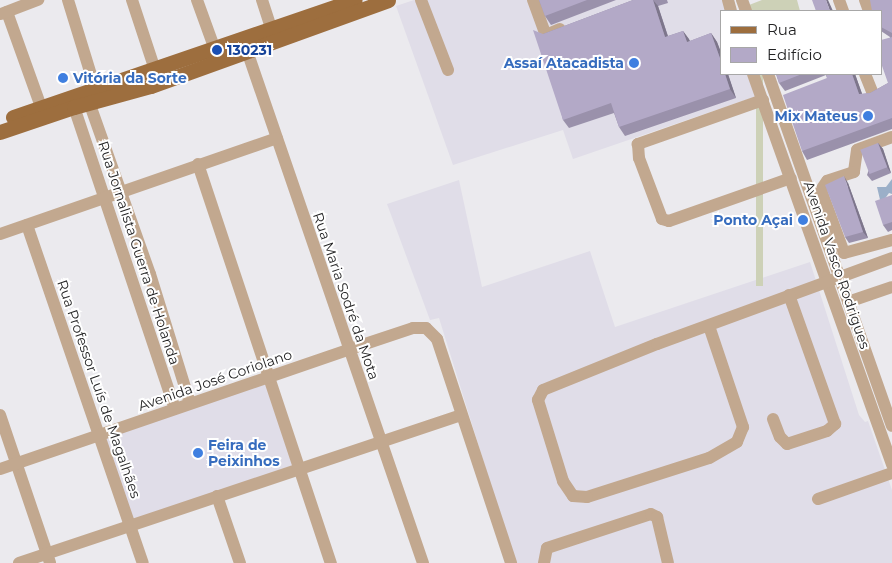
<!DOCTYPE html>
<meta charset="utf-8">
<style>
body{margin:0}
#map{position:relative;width:892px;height:563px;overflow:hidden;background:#ebeaee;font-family:Montserrat,sans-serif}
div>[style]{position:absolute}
.built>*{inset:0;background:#e0dde8;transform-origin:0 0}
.green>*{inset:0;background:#cdd1b7;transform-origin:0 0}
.water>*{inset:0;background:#9bafc8}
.minor>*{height:12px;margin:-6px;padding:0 6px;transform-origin:6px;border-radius:6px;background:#c2a88f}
.major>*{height:15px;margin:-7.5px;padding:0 7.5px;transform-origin:7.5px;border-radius:7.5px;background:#9d6e3e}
.wall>*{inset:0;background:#9a91ab}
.shaded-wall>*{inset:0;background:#7d768b}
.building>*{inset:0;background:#b3a9c7;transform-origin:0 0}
.dots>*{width:14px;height:14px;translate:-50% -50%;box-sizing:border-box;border:2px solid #fff;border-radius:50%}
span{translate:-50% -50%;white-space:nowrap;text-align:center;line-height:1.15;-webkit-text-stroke:4px #fff;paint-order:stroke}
.transit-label{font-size:14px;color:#164399;font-weight:700}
.left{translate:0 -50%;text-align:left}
.shop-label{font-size:14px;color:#366cbe;font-weight:700}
.right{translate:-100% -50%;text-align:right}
.street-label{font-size:14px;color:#232324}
.legend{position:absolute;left:720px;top:10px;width:162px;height:65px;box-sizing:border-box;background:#fff;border:1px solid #a7a7a7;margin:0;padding:6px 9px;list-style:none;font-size:15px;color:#232324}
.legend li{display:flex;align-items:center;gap:10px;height:25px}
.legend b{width:25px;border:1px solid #a7a7a7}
</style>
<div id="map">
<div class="built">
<div style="clip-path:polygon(414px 0,725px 0,728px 11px,721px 11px,721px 74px,749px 74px,757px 96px,573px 159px,563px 130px,453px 165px,396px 6px)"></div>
<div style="clip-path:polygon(459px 180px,482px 287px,590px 251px,615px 327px,810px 262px,859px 415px,865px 422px,868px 421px,892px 490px,892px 563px,515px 563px,439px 318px,430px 320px,387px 204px)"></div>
<div style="left:266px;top:383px;width:87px;height:174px;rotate:71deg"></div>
</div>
<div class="green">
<div style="clip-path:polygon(762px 0,797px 0,800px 11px,751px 11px,749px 5px)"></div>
<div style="left:756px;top:74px;width:7px;height:212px"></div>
</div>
<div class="water">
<div style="clip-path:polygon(892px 179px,892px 194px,889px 193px,881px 204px,877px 187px,886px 187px)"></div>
</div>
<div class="minor">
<div style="left:68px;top:0;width:92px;rotate:72.9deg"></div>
<div style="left:95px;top:88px;width:10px;rotate:11deg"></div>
<div style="left:132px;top:0;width:71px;rotate:71.8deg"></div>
<div style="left:197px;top:0;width:50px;rotate:70.1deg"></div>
<div style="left:262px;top:0;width:29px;rotate:72deg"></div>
<div style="left:421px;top:0;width:75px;rotate:68.9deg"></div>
<div style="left:533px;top:0;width:37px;rotate:70deg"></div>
<div style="left:546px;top:35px;width:15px;rotate:-23deg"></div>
<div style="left:728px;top:0;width:11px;rotate:75deg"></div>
<div style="left:742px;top:0;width:12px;rotate:70deg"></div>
<div style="left:839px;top:0;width:12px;rotate:70deg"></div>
<div style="left:865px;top:0;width:12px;rotate:70deg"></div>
<div style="left:7px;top:12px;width:101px;rotate:70.3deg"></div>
<div style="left:1px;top:14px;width:40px;rotate:-21deg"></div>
<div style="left:244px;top:42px;width:551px;rotate:71.04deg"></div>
<div style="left:753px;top:74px;width:415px;rotate:70.4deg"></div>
<div style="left:768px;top:74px;width:373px;rotate:70.6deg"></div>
<div style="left:865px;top:74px;width:22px;rotate:68deg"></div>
<div style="left:763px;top:100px;width:133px;rotate:160.6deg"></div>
<div style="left:638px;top:144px;width:14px;rotate:86deg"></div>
<div style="left:639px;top:158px;width:65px;rotate:69.3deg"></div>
<div style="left:662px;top:219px;width:7px;rotate:16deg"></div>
<div style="left:669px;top:221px;width:129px;rotate:-19.4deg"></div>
<div style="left:89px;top:102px;width:182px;rotate:70.5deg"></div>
<div style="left:150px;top:274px;width:135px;rotate:72.8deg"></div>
<div style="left:74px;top:107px;width:318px;rotate:71.5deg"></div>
<div style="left:892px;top:137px;width:37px;rotate:160deg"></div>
<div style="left:857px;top:150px;width:22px;rotate:98deg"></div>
<div style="left:854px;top:172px;width:28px;rotate:162deg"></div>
<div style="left:827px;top:181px;width:11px;rotate:124deg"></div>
<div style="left:821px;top:190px;width:67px;rotate:69.9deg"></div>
<div style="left:844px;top:253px;width:50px;rotate:-15.2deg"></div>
<div style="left:198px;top:164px;width:421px;rotate:71.6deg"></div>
<div style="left:27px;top:225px;width:357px;rotate:71.1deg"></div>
<div style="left:0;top:234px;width:293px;rotate:-19.1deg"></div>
<div style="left:848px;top:302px;width:46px;rotate:-18.8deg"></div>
<div style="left:709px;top:326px;width:107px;rotate:71.4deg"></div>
<div style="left:743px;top:427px;width:16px;rotate:112deg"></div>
<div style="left:737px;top:442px;width:32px;rotate:150deg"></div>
<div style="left:709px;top:458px;width:128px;rotate:162.3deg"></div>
<div style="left:587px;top:497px;width:14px;rotate:-176deg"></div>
<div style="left:573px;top:496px;width:18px;rotate:-124deg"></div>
<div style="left:563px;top:481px;width:85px;rotate:-107.2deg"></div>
<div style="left:538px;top:400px;width:11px;rotate:-63deg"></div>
<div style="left:543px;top:390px;width:123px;rotate:-22deg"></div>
<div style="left:657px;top:344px;width:250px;rotate:-20.1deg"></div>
<div style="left:0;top:415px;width:156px;rotate:71.3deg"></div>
<div style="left:773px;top:419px;width:19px;rotate:69deg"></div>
<div style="left:780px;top:437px;width:10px;rotate:45deg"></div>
<div style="left:787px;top:444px;width:42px;rotate:-18deg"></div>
<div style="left:827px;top:431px;width:11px;rotate:-41deg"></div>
<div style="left:835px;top:424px;width:137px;rotate:-109.6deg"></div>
<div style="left:0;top:469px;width:367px;rotate:-18.9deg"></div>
<div style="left:347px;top:350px;width:70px;rotate:-18.4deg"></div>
<div style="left:413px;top:328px;width:13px"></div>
<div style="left:426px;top:328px;width:16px;rotate:45deg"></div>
<div style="left:437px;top:339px;width:236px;rotate:71.7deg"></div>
<div style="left:217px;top:496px;width:71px;rotate:71.1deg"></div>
<div style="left:818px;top:499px;width:78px;rotate:-19.4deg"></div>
<div style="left:19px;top:563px;width:466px;rotate:-18.5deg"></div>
<div style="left:544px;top:563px;width:15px;rotate:-79deg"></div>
<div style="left:547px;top:548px;width:109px;rotate:-18.1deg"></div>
<div style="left:651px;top:514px;width:7px;rotate:27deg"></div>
<div style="left:657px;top:517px;width:47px;rotate:76.6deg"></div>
</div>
<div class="major">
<div style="left:13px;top:117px;width:361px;rotate:-18.9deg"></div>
<div style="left:0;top:132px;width:78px;rotate:-18.7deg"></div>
<div style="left:74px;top:107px;width:80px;rotate:-15.3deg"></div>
<div style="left:151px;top:86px;width:252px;rotate:-19.9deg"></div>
</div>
<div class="wall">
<div style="clip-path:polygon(539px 0,616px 0,551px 25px,545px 16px)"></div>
<div style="clip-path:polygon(633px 0,667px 0,668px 3px,658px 6px,668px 36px,683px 31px,690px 41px,711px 33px,717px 42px,736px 98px,625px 136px,619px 127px,614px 113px,569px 128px,563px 120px,543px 34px)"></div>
<div style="clip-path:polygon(892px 0,892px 129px,807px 160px,802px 151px,827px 78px,826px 75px,785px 91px,779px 83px,776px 74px,855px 74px,862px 94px,870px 93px,888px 83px,890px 37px,881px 31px,881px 11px)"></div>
<div style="clip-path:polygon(878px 143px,883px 149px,891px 173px,872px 181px,867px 175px)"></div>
<div style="clip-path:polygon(848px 183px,868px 238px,849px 243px,845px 237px)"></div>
<div style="clip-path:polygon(892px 195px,892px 230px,888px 232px,883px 225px)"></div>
</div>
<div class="shaded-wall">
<div style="clip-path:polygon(653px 0,658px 6px,671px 46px,665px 37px)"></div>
<div style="clip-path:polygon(826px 0,828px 0,833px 11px,830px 11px)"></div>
<div style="clip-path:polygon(683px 31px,689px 39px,693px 50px,687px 42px)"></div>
<div style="clip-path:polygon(711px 33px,717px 42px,721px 52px,721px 61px)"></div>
<div style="clip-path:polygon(725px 74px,728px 74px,736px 98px,730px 89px)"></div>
<div style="clip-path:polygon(852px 74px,855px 74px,865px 102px,859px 94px)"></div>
<div style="clip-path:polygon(878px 143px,883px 149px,891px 173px,887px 167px)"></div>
<div style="clip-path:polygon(844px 176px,848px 183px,868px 238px,863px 232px)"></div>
</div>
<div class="building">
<div style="clip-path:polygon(539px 0,587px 0,545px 16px)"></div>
<div style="clip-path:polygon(633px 0,653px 0,665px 37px,683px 31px,687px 42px,711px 33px,721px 61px,721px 74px,725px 74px,730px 89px,619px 127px,611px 103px,563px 120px,533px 30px,543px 34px)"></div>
<div style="clip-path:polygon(812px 0,826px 0,830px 11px,816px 11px)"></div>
<div style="clip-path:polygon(870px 0,892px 0,892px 33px,881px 27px,881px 11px,872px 11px)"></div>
<div style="clip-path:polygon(892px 37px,892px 118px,802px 151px,783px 95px,827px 78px,826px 74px,852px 74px,859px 94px,870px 93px,888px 83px,881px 63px,881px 40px)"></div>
<div style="clip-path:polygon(776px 74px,802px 74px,779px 83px)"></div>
<div style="left:878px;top:143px;width:26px;height:19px;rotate:69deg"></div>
<div style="clip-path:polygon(844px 176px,863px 232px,845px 237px,825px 185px)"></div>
<div style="clip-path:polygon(892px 195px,892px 222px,883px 225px,875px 201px)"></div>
</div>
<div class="dots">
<div style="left:217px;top:50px;background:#1a4fb4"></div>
<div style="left:634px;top:63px;background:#3f7fe0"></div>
<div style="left:63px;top:78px;background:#3f7fe0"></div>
<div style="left:868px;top:116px;background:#3f7fe0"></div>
<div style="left:803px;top:220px;background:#3f7fe0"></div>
<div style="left:198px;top:453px;background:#3f7fe0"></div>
</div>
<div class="transit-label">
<span class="left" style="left:227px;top:50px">130231</span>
</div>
<div class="shop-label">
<span class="right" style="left:624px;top:63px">Assaí Atacadista</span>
<span class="left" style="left:73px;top:78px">Vitória da Sorte</span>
<span class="right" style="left:858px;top:116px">Mix Mateus</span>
<span class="right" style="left:793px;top:220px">Ponto Açai</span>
<span class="left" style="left:208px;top:453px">Feira de<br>Peixinhos</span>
</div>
<div class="street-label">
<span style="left:139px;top:253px;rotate:72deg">Rua Jornalista Guerra de Holanda</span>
<span style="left:837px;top:265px;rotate:71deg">Avenida Vasco Rodrigues</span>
<span style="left:346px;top:296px;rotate:71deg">Rua Maria Sodré da Mota</span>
<span style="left:215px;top:380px;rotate:-19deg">Avenida José Coriolano</span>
<span style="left:99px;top:389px;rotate:71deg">Rua Professor Luís de Magalhães</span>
</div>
<ul class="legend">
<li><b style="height:6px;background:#9d6e3e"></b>Rua</li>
<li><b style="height:14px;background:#b3a9c7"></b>Edifício</li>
</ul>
</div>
